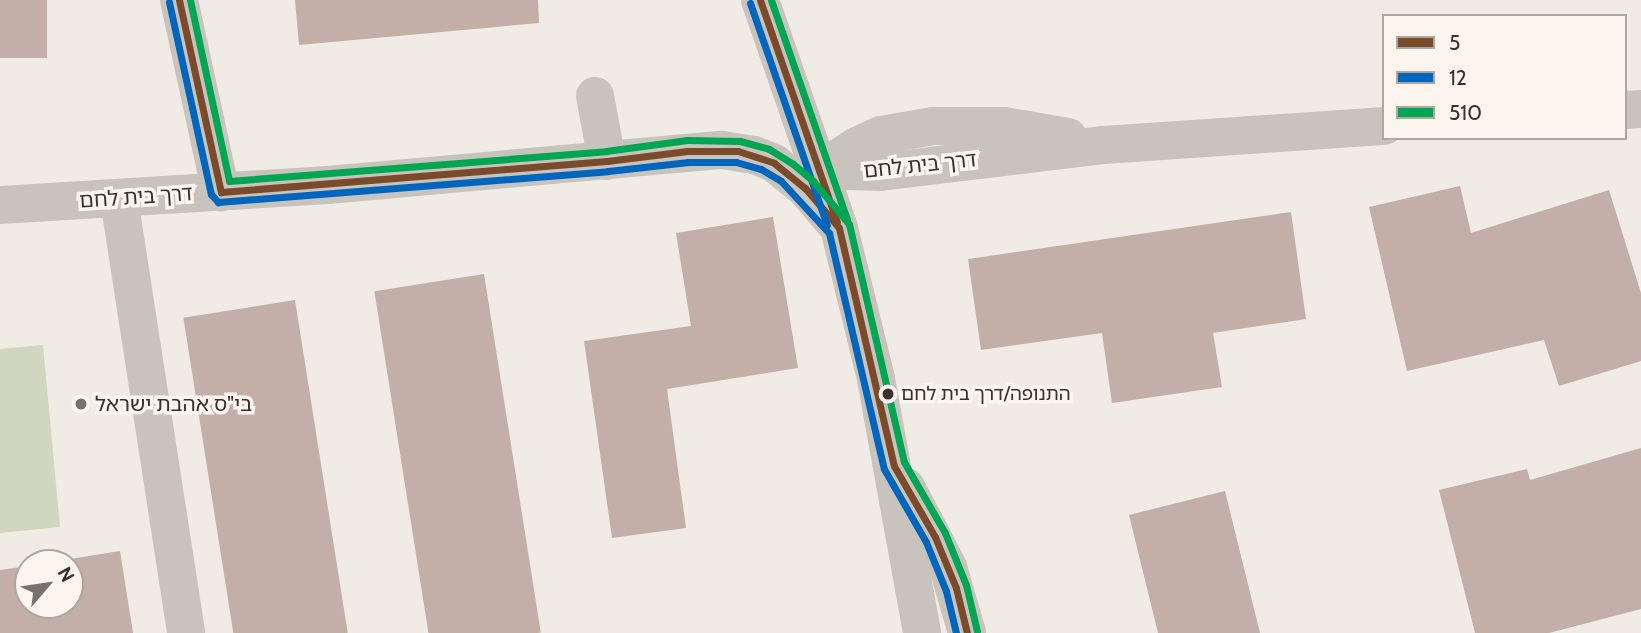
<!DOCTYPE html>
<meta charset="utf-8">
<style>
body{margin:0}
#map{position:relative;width:1641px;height:633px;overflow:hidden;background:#f0ebe5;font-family:Cabin,"Noto Sans Hebrew",sans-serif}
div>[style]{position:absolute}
.green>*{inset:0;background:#d1d6bf}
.building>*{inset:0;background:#c3afa7;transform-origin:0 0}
.minor>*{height:38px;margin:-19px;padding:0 19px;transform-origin:19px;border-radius:19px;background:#c9c3be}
.bus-1>*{height:7px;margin:-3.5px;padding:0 3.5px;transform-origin:3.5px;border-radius:3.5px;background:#7a4b2a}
.bus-2>*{height:7px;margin:-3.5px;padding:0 3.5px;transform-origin:3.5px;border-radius:3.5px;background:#0065bd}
.bus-3>*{height:7px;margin:-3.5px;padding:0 3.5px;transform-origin:3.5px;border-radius:3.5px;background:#00a651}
.dots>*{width:19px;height:19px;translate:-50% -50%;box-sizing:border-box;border:4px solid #fbf5ee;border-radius:50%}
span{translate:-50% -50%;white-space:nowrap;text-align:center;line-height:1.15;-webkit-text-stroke:7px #fbf5ee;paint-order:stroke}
.bus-label{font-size:19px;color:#3b302b}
.left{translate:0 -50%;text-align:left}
.street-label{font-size:21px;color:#3b302b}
.poi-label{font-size:21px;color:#3b302b}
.legend{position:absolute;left:1382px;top:14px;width:245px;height:126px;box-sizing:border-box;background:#fbf5ee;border:2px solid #aea6a0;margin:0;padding:9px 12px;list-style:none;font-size:21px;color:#3b302b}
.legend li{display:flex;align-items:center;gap:14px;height:35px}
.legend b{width:35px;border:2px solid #aea6a0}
.north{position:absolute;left:14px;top:549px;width:70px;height:70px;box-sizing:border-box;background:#fbf5ee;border:2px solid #aea6a0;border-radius:50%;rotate:61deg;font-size:19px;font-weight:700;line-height:28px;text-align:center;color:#3b302b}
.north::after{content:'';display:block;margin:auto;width:24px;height:32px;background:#7a716c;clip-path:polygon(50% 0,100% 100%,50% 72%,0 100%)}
</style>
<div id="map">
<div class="green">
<div style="clip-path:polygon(43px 345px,60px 527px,0 533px,0 349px)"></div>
</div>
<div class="building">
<div style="left:0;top:0;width:47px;height:58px"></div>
<div style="clip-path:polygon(295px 0,538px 0,539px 23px,299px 45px)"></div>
<div style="clip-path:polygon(1460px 186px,1471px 233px,1609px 190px,1641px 293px,1641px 361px,1559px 386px,1544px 340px,1407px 371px,1369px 207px)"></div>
<div style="clip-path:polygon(1291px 212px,1306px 319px,1213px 333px,1222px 387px,1112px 403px,1102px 333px,981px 350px,968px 259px)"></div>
<div style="clip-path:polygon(773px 217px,798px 368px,667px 389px,686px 528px,612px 538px,584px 341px,691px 326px,676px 233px)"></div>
<div style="left:484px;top:274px;width:363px;height:111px;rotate:81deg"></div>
<div style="left:295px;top:300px;width:337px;height:113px;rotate:81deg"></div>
<div style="clip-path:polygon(1641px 448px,1641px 609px,1549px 633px,1475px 633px,1439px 490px,1527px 469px,1530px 480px)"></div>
<div style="clip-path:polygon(1225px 491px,1260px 633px,1158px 633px,1129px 515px)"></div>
<div style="clip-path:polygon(120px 551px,133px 633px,0 633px,0 570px,28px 566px,28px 605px,70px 605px,70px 563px,45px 563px)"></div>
</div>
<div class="minor">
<div style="left:179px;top:0;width:197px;rotate:77.7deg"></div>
<div style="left:760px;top:0;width:241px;rotate:70.9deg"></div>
<div style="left:839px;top:228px;width:155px;rotate:76.2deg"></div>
<div style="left:876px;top:379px;width:258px;rotate:79.7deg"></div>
<div style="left:595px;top:96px;width:66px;rotate:79.5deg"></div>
<div style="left:1625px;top:110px;width:16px;rotate:-4deg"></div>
<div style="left:820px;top:170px;width:60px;rotate:1.9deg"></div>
<div style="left:880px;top:172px;width:226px;rotate:-6.9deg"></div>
<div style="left:1104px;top:145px;width:281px;rotate:-3.9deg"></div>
<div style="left:820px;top:170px;width:44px;rotate:-33deg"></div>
<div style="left:857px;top:146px;width:26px;rotate:-25deg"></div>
<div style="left:881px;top:135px;width:53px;rotate:-9.8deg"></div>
<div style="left:933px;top:126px;width:71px"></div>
<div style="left:1004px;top:126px;width:65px;rotate:9.8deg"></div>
<div style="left:119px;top:199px;width:439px;rotate:81.2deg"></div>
<div style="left:0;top:205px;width:329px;rotate:-3.5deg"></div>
<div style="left:328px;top:185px;width:396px;rotate:-5.1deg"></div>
<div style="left:722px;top:150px;width:32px;rotate:9deg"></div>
<div style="left:754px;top:155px;width:22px;rotate:22deg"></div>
<div style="left:774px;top:163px;width:40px;rotate:39deg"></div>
<div style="left:805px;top:188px;width:52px;rotate:49.6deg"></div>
<div style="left:906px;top:487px;width:90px;rotate:62.3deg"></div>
<div style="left:948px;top:567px;width:69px;rotate:73.9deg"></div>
</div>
<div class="bus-1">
<div style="left:179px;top:0;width:197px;rotate:77.7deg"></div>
<div style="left:760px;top:0;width:235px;rotate:70.9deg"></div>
<div style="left:221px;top:192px;width:387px;rotate:-4.6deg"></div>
<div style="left:607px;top:161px;width:81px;rotate:-7.1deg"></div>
<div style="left:687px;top:151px;width:51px"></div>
<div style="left:738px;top:151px;width:38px;rotate:18deg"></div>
<div style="left:774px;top:163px;width:40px;rotate:39deg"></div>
<div style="left:805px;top:188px;width:52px;rotate:49.6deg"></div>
<div style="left:839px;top:228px;width:244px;rotate:77deg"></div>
<div style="left:894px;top:466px;width:82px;rotate:60deg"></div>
<div style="left:935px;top:537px;width:55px;rotate:67.6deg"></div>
<div style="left:956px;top:588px;width:46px;rotate:76.3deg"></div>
</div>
<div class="bus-2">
<div style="left:169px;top:2px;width:197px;rotate:77.7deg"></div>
<div style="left:211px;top:194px;width:11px;rotate:49deg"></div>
<div style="left:218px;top:202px;width:391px;rotate:-4.5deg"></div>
<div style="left:608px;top:171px;width:81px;rotate:-6.4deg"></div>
<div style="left:688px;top:162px;width:48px"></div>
<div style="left:736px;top:162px;width:26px;rotate:16deg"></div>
<div style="left:761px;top:169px;width:23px;rotate:31deg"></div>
<div style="left:781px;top:181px;width:71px;rotate:47.3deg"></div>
<div style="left:829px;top:233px;width:242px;rotate:76.9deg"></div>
<div style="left:884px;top:469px;width:84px;rotate:60.1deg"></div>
<div style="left:926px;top:542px;width:53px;rotate:67.8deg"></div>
<div style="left:946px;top:591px;width:43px;rotate:76.6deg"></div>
<div style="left:750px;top:3px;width:235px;rotate:70.9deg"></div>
</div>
<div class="bus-3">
<div style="left:190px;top:0;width:185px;rotate:77.8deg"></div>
<div style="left:229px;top:181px;width:378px;rotate:-4.5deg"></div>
<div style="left:606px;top:151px;width:82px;rotate:-7.7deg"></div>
<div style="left:687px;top:140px;width:53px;rotate:1.1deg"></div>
<div style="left:740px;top:141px;width:30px;rotate:15deg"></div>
<div style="left:769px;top:149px;width:28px;rotate:32deg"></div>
<div style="left:793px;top:164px;width:26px;rotate:40deg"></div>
<div style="left:813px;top:181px;width:56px;rotate:50.1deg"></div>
<div style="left:849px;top:224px;width:244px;rotate:77deg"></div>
<div style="left:904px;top:462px;width:82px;rotate:60deg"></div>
<div style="left:945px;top:533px;width:56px;rotate:68deg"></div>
<div style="left:966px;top:585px;width:47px;rotate:76.6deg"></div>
<div style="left:771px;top:0;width:232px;rotate:70.9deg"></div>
</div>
<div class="dots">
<div style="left:888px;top:394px;background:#3b302b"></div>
<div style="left:81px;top:404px;background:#7a716c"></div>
</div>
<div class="bus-label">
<span class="left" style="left:901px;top:394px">התנופה/דרך בית לחם</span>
</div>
<div class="street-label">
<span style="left:920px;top:165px;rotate:-6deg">דרך בית לחם</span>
<span style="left:136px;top:197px;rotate:-4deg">דרך בית לחם</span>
</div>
<div class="poi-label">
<span class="left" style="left:95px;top:404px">בי"ס אהבת ישראל</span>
</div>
<ul class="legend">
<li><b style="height:9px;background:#7a4b2a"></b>5</li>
<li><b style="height:9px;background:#0065bd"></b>12</li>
<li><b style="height:9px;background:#00a651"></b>510</li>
</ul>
<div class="north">N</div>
</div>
